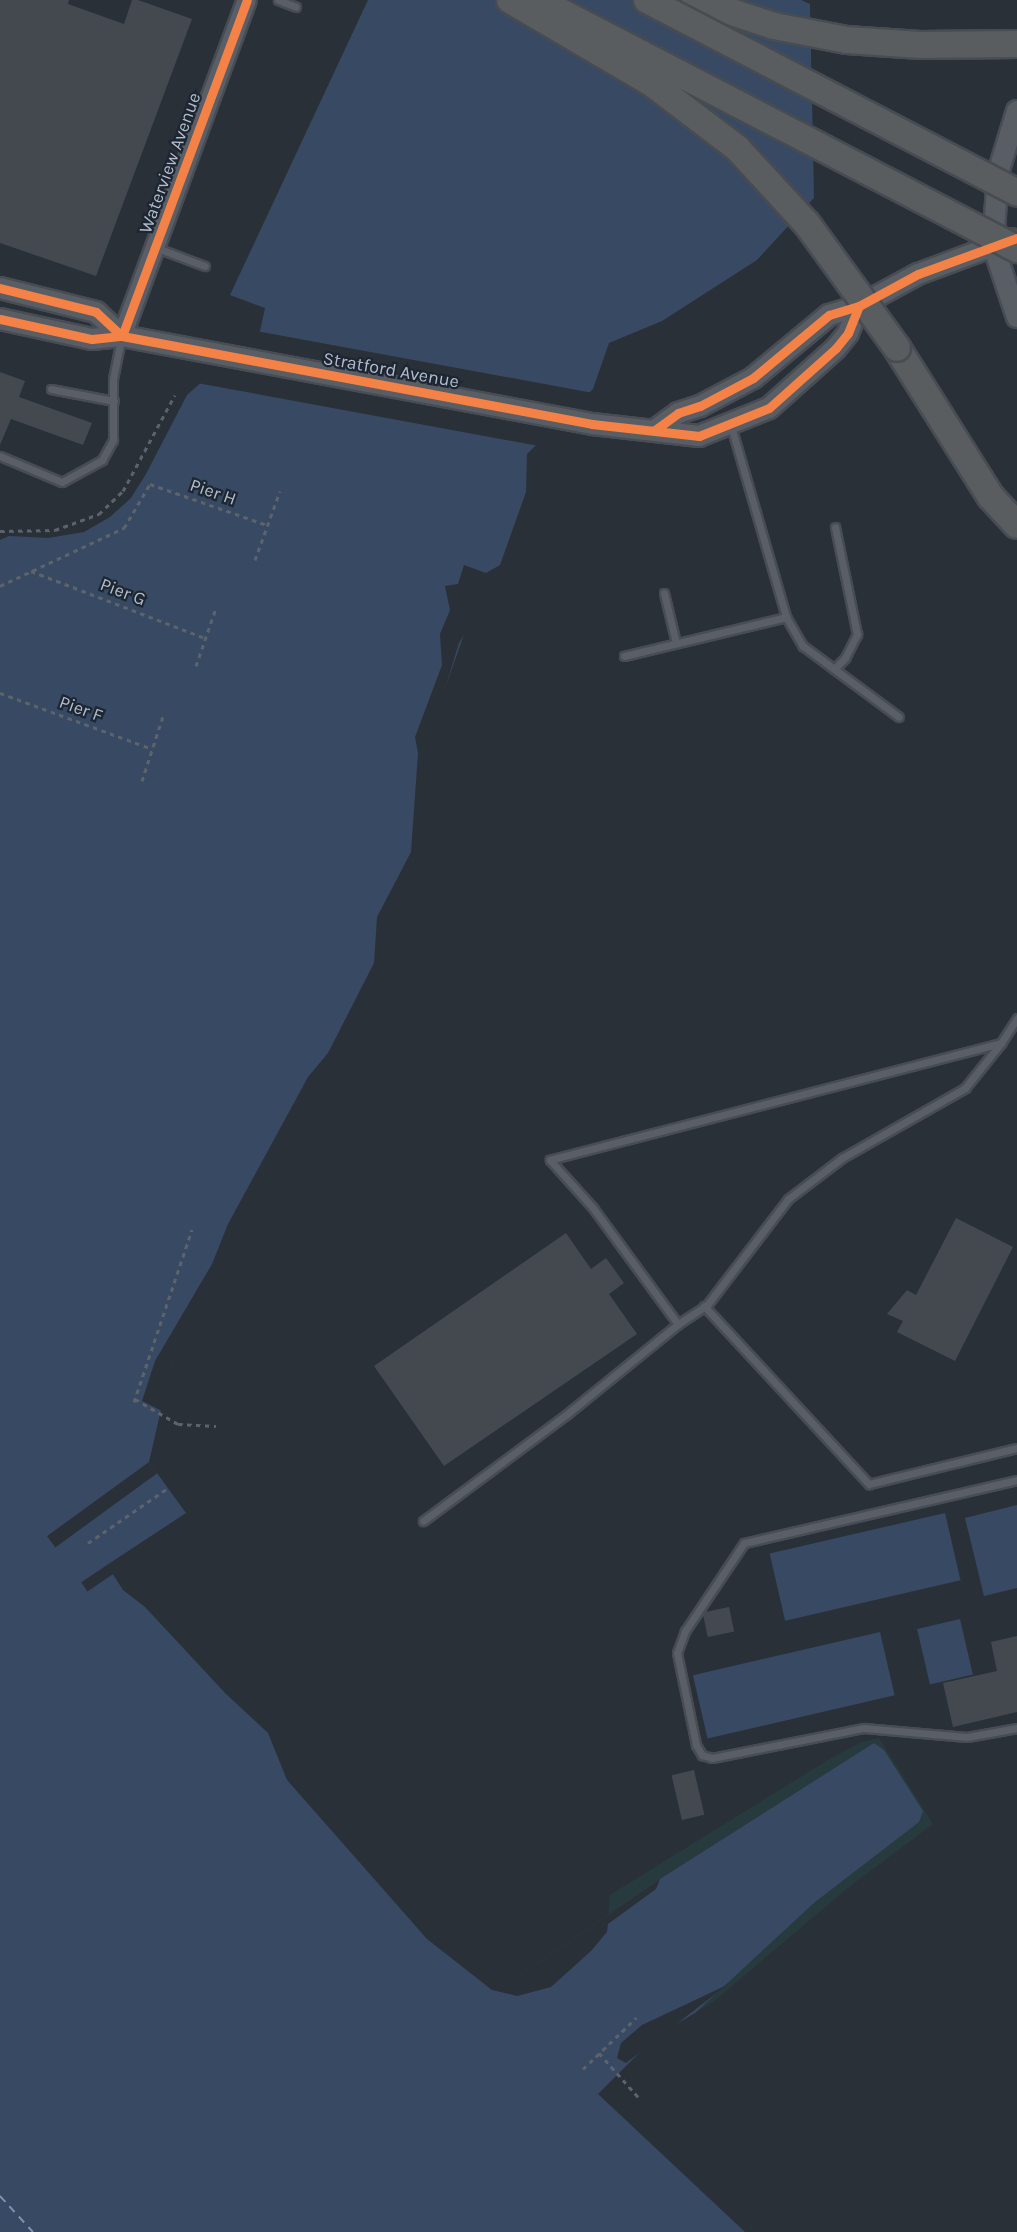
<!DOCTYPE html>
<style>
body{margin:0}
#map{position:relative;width:1017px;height:2232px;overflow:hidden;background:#2a3038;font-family:Karla,sans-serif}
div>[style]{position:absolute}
.green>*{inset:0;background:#273a3e}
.water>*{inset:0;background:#384963;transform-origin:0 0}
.pier>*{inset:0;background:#2a3038;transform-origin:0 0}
.ferry>*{height:1.5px;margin-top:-0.75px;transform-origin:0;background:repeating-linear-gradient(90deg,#7c92b1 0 8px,transparent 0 14px)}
.building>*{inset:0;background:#444950;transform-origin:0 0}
.path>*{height:3px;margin-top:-1.5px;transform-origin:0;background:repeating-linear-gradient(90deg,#5d636a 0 4.5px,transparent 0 9px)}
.roads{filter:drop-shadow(2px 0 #484c53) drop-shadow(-2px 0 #484c53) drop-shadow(0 2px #484c53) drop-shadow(0 -2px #484c53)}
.service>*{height:7px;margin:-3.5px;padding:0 3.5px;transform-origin:3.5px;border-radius:3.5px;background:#5a5e66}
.tertiary>*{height:18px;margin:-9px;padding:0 9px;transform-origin:9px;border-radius:9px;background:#5a5e66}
.secondary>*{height:20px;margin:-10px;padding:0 10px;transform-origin:10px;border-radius:10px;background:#595d64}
.motorway>*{height:26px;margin:-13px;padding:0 13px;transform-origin:13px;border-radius:13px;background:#5a5d60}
.bridges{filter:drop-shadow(2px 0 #474c53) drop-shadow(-2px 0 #474c53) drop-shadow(0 2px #474c53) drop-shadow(0 -2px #474c53)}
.motorway-bridge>*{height:26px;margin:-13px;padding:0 13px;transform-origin:13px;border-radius:13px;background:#5a5d60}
.cycleway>*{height:9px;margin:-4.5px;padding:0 4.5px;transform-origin:4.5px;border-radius:4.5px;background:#f48246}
span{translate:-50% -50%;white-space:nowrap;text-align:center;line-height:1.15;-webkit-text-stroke:4.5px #1d2633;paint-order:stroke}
.street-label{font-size:18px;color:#b4bcc9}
</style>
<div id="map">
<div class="green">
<div style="clip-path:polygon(879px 1738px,933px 1824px,849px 1887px,713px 2002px,695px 2013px,663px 2012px,607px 1932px,610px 1895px,831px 1758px,862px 1742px)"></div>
</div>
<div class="water">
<div style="clip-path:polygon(368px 0,801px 0,810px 4px,814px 198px,757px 260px,662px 321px,609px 343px,593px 389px,527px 454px,526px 492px,500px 565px,486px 573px,464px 565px,458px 584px,467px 626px,421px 756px,420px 839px,387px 912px,375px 952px,378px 966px,310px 1103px,172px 1362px,149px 1462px,186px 1513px,107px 1565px,123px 1590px,145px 1607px,226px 1694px,243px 1692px,294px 1767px,485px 1969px,521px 1975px,660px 1879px,874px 1743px,884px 1750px,923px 1811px,919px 1822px,815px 1902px,695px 2013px,656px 2036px,598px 2094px,745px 2232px,0 2232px,0 540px,9px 536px,48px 538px,84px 532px,110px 517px,131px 498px,146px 474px,187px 395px,260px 331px,265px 308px,230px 295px)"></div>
<div style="clip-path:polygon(1017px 1505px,1017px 1588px,984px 1596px,965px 1518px)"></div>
<div style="left:945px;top:1513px;width:69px;height:180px;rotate:77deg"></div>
<div style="left:960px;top:1619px;width:57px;height:44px;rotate:77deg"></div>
<div style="left:880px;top:1632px;width:65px;height:192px;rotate:77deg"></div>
</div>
<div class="pier">
<div style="clip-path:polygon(256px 331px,593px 393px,539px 446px,197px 383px)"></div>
<div style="clip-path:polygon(458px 584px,475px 617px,459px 643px,424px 757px,423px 840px,413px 872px,390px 913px,378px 953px,380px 967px,313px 1104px,172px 1362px,162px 1411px,142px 1401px,155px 1361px,212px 1264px,228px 1224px,308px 1077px,328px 1053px,374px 963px,377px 917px,411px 852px,418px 753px,415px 737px,442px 665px,440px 634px,450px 610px,445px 586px)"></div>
<div style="left:149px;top:1462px;width:14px;height:126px;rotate:54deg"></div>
<div style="left:107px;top:1565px;width:11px;height:31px;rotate:56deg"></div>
<div style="clip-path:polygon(232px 1690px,245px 1689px,296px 1744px,297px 1766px,397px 1866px,486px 1966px,521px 1975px,660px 1879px,656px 1889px,608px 1924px,607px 1932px,591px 1951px,551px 1987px,517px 1996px,492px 1990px,427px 1939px,287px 1780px,268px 1733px,226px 1694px)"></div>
<div style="clip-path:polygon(727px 1985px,626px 2063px,617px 2058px,621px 2043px,642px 2025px)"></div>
</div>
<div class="ferry">
<div style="left:0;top:2196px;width:49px;rotate:47.5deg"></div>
</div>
<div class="building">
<div style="clip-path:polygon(0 0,69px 0,68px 4px,124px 24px,132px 0,138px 0,192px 19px,96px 276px,0 243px)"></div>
<div style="clip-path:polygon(0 372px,25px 381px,19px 397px,92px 423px,83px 445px,11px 419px,0 445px)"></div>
<div style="clip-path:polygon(956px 1218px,1013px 1247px,955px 1361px,897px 1332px,903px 1321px,887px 1314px,907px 1290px,916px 1295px)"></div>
<div style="clip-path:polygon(566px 1233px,591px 1269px,606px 1258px,624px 1283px,609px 1294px,637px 1334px,444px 1466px,374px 1366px)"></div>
<div style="left:729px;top:1607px;width:25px;height:27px;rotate:78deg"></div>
<div style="clip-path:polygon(1017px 1636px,1017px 1712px,953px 1727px,943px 1683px,997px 1671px,991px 1642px)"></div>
<div style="left:694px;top:1770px;width:46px;height:23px;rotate:77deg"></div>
</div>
<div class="path">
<div style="left:0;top:531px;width:55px;rotate:-1deg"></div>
<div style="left:55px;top:530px;width:47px;rotate:-20deg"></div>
<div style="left:99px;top:514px;width:33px;rotate:-44deg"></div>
<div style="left:123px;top:491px;width:109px;rotate:-61.6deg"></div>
<div style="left:255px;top:560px;width:73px;rotate:-70.1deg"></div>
<div style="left:31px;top:571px;width:186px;rotate:21.1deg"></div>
<div style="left:0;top:586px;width:137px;rotate:-25.1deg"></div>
<div style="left:124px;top:528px;width:51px;rotate:-59.4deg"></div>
<div style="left:150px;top:484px;width:124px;rotate:19.3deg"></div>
<div style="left:196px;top:666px;width:61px;rotate:-71deg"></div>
<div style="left:0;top:693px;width:162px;rotate:20.2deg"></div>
<div style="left:142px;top:781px;width:68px;rotate:-72.1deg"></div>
<div style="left:135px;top:1399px;width:50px;rotate:30.2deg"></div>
<div style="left:178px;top:1424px;width:38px;rotate:3deg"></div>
<div style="left:134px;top:1402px;width:182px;rotate:-71.4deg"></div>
<div style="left:88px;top:1543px;width:97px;rotate:-34.5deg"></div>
<div style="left:599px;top:2053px;width:59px;rotate:48.4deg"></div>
<div style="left:583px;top:2069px;width:74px;rotate:-43.9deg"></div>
</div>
<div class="roads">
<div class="service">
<div style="left:278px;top:0;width:19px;rotate:21deg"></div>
<div style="left:157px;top:248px;width:51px;rotate:20.6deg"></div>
<div style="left:51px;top:389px;width:64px;rotate:10.8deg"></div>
<div style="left:731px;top:426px;width:199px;rotate:73.9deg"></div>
<div style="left:786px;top:617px;width:34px;rotate:60deg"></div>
<div style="left:803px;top:646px;width:119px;rotate:36.5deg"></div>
<div style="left:0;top:456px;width:67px;rotate:22.8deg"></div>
<div style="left:62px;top:482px;width:46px;rotate:-28.8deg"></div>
<div style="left:102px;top:460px;width:23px;rotate:-61deg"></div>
<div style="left:113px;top:440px;width:61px;rotate:-90deg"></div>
<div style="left:113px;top:379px;width:41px;rotate:-78.7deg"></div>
<div style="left:664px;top:593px;width:51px;rotate:76.5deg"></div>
<div style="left:624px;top:656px;width:167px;rotate:-13.5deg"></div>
<div style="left:834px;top:669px;width:16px;rotate:-45deg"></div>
<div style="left:845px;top:658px;width:27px;rotate:-63deg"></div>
<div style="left:857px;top:634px;width:109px;rotate:-101.6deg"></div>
<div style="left:1001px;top:1043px;width:466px;rotate:165.5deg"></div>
<div style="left:550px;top:1160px;width:64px;rotate:48.1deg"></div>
<div style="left:593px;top:1208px;width:144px;rotate:53.8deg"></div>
<div style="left:678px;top:1324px;width:35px;rotate:-33deg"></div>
<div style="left:707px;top:1305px;width:133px;rotate:-52.6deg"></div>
<div style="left:788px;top:1199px;width:68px;rotate:-37.2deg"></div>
<div style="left:842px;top:1158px;width:142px;rotate:-29.6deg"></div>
<div style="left:965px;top:1088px;width:58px;rotate:-51.3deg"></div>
<div style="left:1001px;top:1043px;width:30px;rotate:-57deg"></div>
<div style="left:704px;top:1306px;width:243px;rotate:47.2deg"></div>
<div style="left:869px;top:1484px;width:152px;rotate:-13.7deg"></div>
<div style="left:1017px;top:1480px;width:280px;rotate:167deg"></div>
<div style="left:744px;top:1543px;width:106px;rotate:123.8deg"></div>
<div style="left:685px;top:1631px;width:23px;rotate:110deg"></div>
<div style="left:677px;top:1653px;width:94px;rotate:78.3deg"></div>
<div style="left:696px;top:1745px;width:12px;rotate:59deg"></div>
<div style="left:702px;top:1755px;width:10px;rotate:17deg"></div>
<div style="left:712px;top:1758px;width:155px;rotate:-11.2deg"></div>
<div style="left:864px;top:1728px;width:103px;rotate:5deg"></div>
<div style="left:967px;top:1737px;width:51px;rotate:-10.2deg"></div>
<div style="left:423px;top:1521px;width:179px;rotate:-36.6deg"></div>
<div style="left:567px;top:1414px;width:143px;rotate:-39deg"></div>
</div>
<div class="tertiary">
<div style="left:122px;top:336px;width:358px;rotate:-69.6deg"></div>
</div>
<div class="secondary">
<div style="left:1017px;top:111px;width:65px;rotate:107deg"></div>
<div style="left:998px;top:173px;width:72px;rotate:94deg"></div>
<div style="left:993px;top:245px;width:76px;rotate:71.6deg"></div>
<div style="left:0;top:288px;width:99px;rotate:14deg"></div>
<div style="left:96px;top:312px;width:35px;rotate:43deg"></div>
<div style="left:0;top:319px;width:94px;rotate:12.3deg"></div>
<div style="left:92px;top:339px;width:30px;rotate:-6deg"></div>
<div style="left:122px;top:336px;width:478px;rotate:10.6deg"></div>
<div style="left:592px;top:424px;width:108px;rotate:6.4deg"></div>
<div style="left:699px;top:436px;width:75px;rotate:-21.8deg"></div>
<div style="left:769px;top:408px;width:90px;rotate:-41.8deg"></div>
<div style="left:836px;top:348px;width:19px;rotate:-51deg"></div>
<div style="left:848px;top:333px;width:29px;rotate:-68deg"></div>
<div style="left:655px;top:430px;width:29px;rotate:-36deg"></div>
<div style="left:678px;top:413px;width:23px;rotate:-18deg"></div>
<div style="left:700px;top:406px;width:60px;rotate:-27.8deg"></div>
<div style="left:753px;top:378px;width:99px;rotate:-39.7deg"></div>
<div style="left:829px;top:315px;width:31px;rotate:-17deg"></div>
<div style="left:859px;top:306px;width:67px;rotate:-28.5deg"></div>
<div style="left:918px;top:274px;width:100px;rotate:-20.4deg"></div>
</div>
<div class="motorway">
<div style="left:695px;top:0;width:83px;rotate:18.2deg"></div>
<div style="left:774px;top:26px;width:74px;rotate:10.9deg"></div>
<div style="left:847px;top:40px;width:73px;rotate:3.9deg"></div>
<div style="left:920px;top:45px;width:97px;rotate:-0.6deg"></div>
<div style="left:897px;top:348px;width:176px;rotate:57.8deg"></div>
<div style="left:991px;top:497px;width:38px;rotate:47deg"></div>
</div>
</div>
<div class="bridges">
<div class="motorway-bridge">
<div style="left:510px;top:0;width:162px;rotate:30.4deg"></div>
<div style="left:650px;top:82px;width:109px;rotate:37.2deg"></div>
<div style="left:737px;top:148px;width:103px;rotate:47.4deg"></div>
<div style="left:807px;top:224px;width:153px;rotate:54deg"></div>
<div style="left:538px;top:0;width:540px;rotate:27.47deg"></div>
<div style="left:647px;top:0;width:417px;rotate:27.5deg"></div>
</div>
</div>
<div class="cycleway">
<div style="left:0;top:288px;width:99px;rotate:14deg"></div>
<div style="left:96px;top:312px;width:35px;rotate:43deg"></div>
<div style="left:0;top:319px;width:94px;rotate:12.3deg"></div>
<div style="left:92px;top:339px;width:30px;rotate:-6deg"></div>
<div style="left:122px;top:336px;width:478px;rotate:10.6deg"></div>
<div style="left:592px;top:424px;width:108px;rotate:6.4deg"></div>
<div style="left:699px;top:436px;width:75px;rotate:-21.8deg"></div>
<div style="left:769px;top:408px;width:90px;rotate:-41.8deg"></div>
<div style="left:836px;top:348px;width:19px;rotate:-51deg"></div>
<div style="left:848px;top:333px;width:29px;rotate:-68deg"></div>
<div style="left:122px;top:336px;width:358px;rotate:-69.6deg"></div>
<div style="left:655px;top:430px;width:29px;rotate:-36deg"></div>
<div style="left:678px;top:413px;width:23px;rotate:-18deg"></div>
<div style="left:700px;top:406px;width:60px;rotate:-27.8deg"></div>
<div style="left:753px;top:378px;width:99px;rotate:-39.7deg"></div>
<div style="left:829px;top:315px;width:31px;rotate:-17deg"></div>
<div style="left:859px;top:306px;width:67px;rotate:-28.5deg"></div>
<div style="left:918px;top:274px;width:105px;rotate:-20deg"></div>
</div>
<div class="street-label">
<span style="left:170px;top:163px;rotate:-70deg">Waterview Avenue</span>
<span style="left:391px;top:370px;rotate:10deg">Stratford Avenue</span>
<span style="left:213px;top:492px;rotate:19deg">Pier H</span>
<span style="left:123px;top:592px;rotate:21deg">Pier G</span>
<span style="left:81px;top:709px;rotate:20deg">Pier F</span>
</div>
</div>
